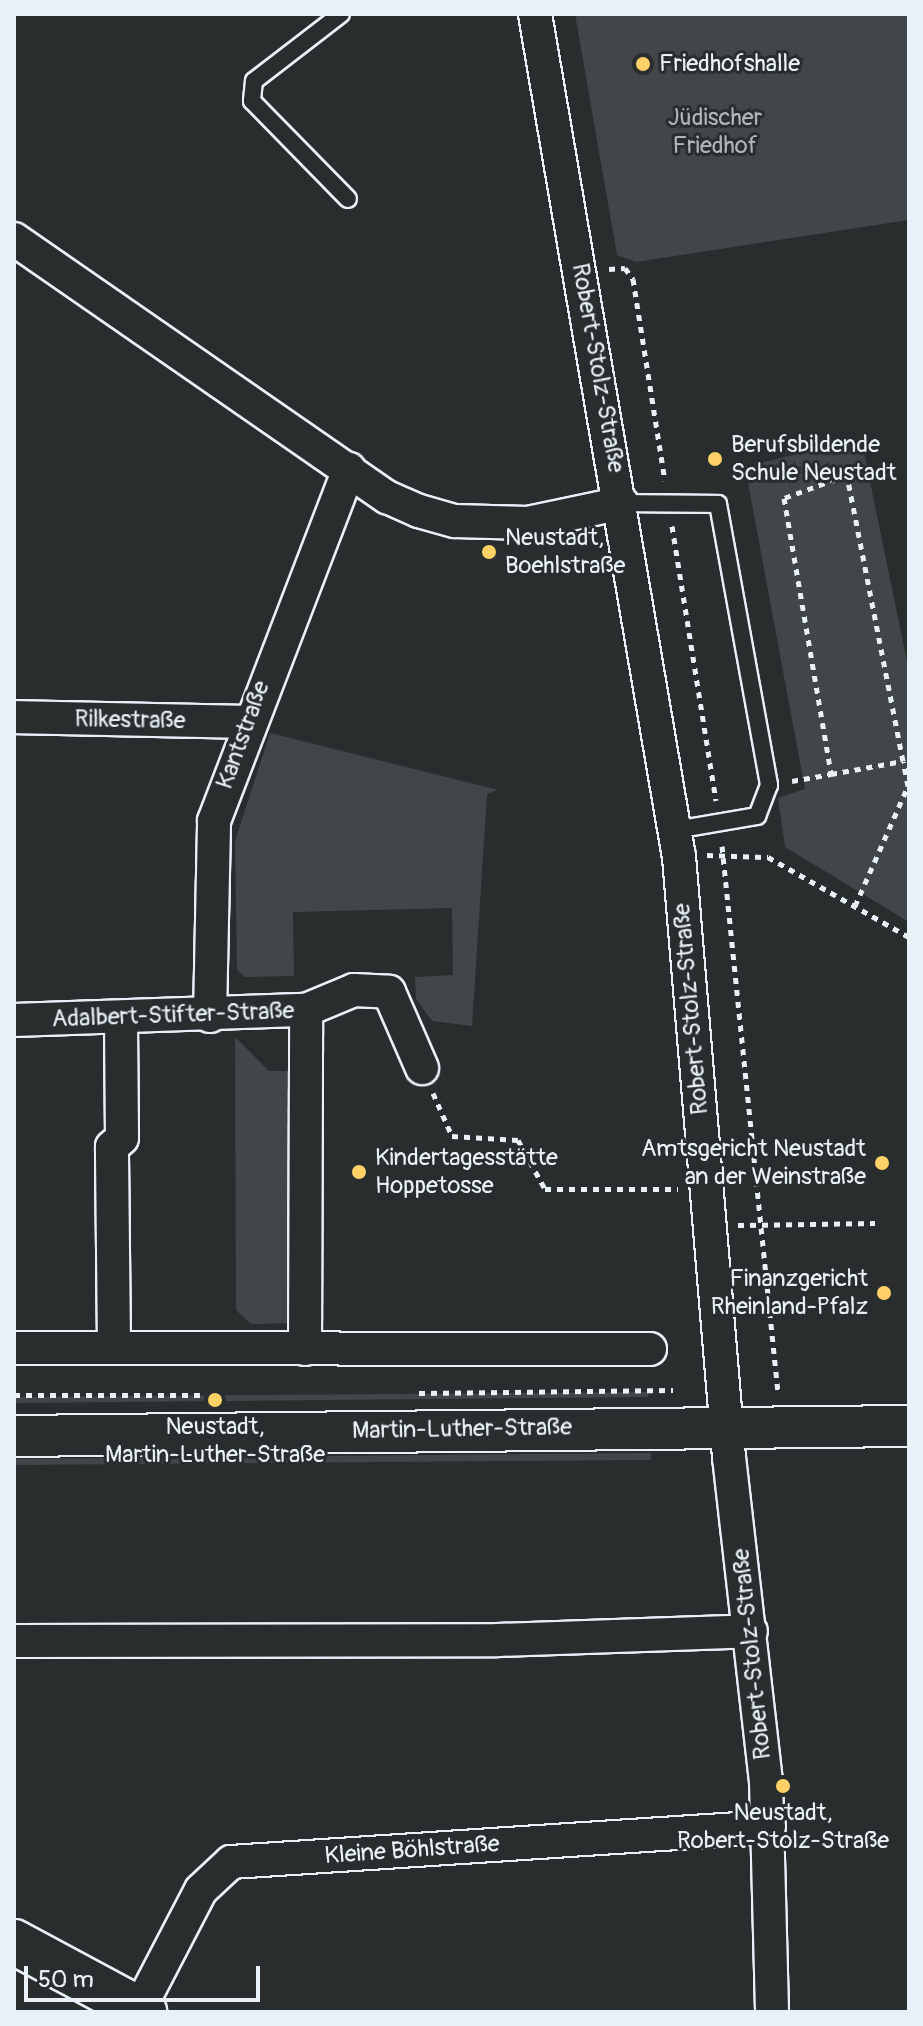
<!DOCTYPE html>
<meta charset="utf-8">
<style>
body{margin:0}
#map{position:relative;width:923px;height:2026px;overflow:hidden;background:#2a2d2e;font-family:Pangolin,sans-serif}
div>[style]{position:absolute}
.green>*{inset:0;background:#424648}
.path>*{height:5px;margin-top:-2.5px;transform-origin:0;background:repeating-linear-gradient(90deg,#e8f1f8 0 6px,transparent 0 12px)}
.roads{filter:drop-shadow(2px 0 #e8f1f8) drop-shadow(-2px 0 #e8f1f8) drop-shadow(0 2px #e8f1f8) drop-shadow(0 -2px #e8f1f8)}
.service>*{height:16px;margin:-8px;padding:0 8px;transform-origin:8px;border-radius:8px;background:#2a2d2e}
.minor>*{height:32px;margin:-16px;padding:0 16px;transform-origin:16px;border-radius:16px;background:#2a2d2e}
.tertiary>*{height:40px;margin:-20px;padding:0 20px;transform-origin:20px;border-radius:20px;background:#2a2d2e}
.primary>*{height:44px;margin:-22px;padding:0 22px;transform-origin:22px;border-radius:22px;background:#2a2d2e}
.dots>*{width:22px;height:22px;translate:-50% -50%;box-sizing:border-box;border:4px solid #2a2d2e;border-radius:50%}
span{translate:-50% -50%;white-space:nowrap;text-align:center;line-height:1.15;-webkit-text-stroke:6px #2a2d2e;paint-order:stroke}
.poi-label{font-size:24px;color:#e8f1f8}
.left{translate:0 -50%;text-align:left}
.right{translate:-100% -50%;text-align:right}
.park-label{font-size:24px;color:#aeb5ba}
.street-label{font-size:24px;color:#e8f1f8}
.frame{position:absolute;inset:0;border:16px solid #e8f1f8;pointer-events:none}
.scale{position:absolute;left:24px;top:1966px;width:236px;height:36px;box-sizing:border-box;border:4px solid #e8f1f8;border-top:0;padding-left:10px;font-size:24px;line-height:28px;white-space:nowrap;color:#e8f1f8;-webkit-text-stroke:6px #2a2d2e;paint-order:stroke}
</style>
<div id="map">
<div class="green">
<div style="clip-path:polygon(575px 14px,909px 14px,909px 220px,636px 262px,617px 255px)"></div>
<div style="clip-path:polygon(861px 438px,909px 671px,909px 922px,785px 847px,778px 798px,805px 789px,745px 467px)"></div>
<div style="clip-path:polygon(270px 733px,498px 790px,487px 794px,472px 1026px,432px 1021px,416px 999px,415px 977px,453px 975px,452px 908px,293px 912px,294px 976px,245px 977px,237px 970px,235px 841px)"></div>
<div style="clip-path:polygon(235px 1037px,269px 1071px,297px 1071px,294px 1323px,251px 1324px,236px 1310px)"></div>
<div style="clip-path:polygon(648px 1392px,648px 1397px,14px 1403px,14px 1397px)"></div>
<div style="clip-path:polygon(651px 1453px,651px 1460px,14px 1465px,14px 1459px)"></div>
</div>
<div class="path">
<div style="left:609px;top:269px;width:16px;rotate:-4deg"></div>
<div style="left:625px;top:268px;width:14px;rotate:54deg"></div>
<div style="left:633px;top:279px;width:204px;rotate:81deg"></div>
<div style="left:672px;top:526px;width:278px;rotate:80.9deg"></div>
<div style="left:792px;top:781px;width:40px;rotate:-10deg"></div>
<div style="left:722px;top:846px;width:550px;rotate:84.15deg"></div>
<div style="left:707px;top:855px;width:61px;rotate:1.9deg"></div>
<div style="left:768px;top:857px;width:162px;rotate:29.6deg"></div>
<div style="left:855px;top:906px;width:131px;rotate:-66.2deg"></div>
<div style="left:908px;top:786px;width:25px;rotate:-101deg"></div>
<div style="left:903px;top:761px;width:291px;rotate:-101.1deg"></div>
<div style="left:847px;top:475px;width:67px;rotate:159.9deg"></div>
<div style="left:784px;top:498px;width:280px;rotate:80.3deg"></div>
<div style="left:831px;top:774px;width:73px;rotate:-10.2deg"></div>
<div style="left:433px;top:1093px;width:47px;rotate:66.2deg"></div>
<div style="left:452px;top:1136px;width:66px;rotate:3.5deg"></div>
<div style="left:518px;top:1140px;width:56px;rotate:61.1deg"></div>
<div style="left:545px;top:1189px;width:133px"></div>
<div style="left:738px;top:1225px;width:137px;rotate:-0.8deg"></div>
<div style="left:419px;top:1393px;width:254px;rotate:-0.7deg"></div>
<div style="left:14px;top:1395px;width:199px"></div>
</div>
<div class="roads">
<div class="service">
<div style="left:341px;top:14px;width:110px;rotate:142.4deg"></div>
<div style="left:254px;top:81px;width:20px;rotate:96deg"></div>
<div style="left:252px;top:101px;width:137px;rotate:45.6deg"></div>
<div style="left:622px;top:503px;width:96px;rotate:0.6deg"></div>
<div style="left:718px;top:504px;width:286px;rotate:79.7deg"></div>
<div style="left:769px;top:785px;width:33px;rotate:111deg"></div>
<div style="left:757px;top:816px;width:83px;rotate:170.3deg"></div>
</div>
<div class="minor">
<div style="left:535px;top:14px;width:855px;rotate:80.31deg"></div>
<div style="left:679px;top:857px;width:602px;rotate:85.24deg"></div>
<div style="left:729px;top:1457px;width:326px;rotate:83.5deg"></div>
<div style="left:766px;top:1781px;width:231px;rotate:88.5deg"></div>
<div style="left:14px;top:239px;width:454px;rotate:34.7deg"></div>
<div style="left:387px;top:497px;width:35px;rotate:24deg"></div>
<div style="left:419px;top:511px;width:37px;rotate:16deg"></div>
<div style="left:455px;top:521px;width:73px;rotate:1.6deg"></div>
<div style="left:528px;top:523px;width:96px;rotate:-12deg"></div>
<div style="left:14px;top:717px;width:232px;rotate:1.2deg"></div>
<div style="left:210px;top:1016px;width:195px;rotate:-88.8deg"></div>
<div style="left:214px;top:821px;width:377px;rotate:-69deg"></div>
<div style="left:14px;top:1020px;width:292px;rotate:-2deg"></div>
<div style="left:306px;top:1010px;width:52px;rotate:-22.6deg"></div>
<div style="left:354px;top:990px;width:35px;rotate:3deg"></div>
<div style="left:389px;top:992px;width:83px;rotate:66.5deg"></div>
<div style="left:114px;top:1345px;width:198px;rotate:-90.6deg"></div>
<div style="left:112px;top:1147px;width:13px;rotate:-42deg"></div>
<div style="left:122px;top:1138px;width:120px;rotate:-90.5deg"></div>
<div style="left:14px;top:1348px;width:636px;rotate:0.09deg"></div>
<div style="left:305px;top:1349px;width:339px;rotate:-89.8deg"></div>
<div style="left:14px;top:1641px;width:483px;rotate:-0.1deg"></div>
<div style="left:497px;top:1640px;width:254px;rotate:-2deg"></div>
<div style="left:139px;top:2009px;width:134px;rotate:-62.5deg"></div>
<div style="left:201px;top:1890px;width:41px;rotate:-43deg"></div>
<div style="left:231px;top:1862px;width:539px;rotate:-3.72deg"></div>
</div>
<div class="tertiary">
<div style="left:14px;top:1436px;width:895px;rotate:-0.64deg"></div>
</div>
<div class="primary">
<div style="left:14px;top:1942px;width:148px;rotate:28.3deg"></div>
</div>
</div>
<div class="dots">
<div style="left:643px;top:64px;background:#ffd166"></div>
<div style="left:715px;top:459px;background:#ffd166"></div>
<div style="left:489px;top:552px;background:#ffd166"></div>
<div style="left:882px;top:1163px;background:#ffd166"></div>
<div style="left:359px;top:1172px;background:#ffd166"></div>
<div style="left:884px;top:1293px;background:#ffd166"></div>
<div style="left:215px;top:1400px;background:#ffd166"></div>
<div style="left:783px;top:1786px;background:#ffd166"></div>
</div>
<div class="poi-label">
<span class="left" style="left:659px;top:64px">Friedhofshalle</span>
<span class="left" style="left:731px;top:459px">Berufsbildende<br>Schule Neustadt</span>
<span class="left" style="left:505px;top:552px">Neustadt,<br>Boehlstraße</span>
<span class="right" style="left:866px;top:1163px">Amtsgericht Neustadt<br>an der Weinstraße</span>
<span class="left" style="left:375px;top:1172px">Kindertagesstätte<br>Hoppetosse</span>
<span class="right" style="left:868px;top:1293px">Finanzgericht<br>Rheinland-Pfalz</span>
<span style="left:215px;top:1441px">Neustadt,<br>Martin-Luther-Straße</span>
<span style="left:783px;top:1827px">Neustadt,<br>Robert-Stolz-Straße</span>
</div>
<div class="park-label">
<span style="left:715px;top:132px">Jüdischer<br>Friedhof</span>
</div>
<div class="street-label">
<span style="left:598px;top:368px;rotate:80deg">Robert-Stolz-Straße</span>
<span style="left:130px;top:720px;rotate:1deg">Rilkestraße</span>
<span style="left:243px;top:735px;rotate:-70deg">Kantstraße</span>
<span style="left:691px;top:1009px;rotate:-95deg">Robert-Stolz-Straße</span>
<span style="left:173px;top:1015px;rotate:-2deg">Adalbert-Stifter-Straße</span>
<span style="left:462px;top:1429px;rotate:-1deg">Martin-Luther-Straße</span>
<span style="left:752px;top:1654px;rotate:-96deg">Robert-Stolz-Straße</span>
<span style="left:412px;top:1850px;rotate:-4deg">Kleine Böhlstraße</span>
</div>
<div class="frame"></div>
<div class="scale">50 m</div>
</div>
